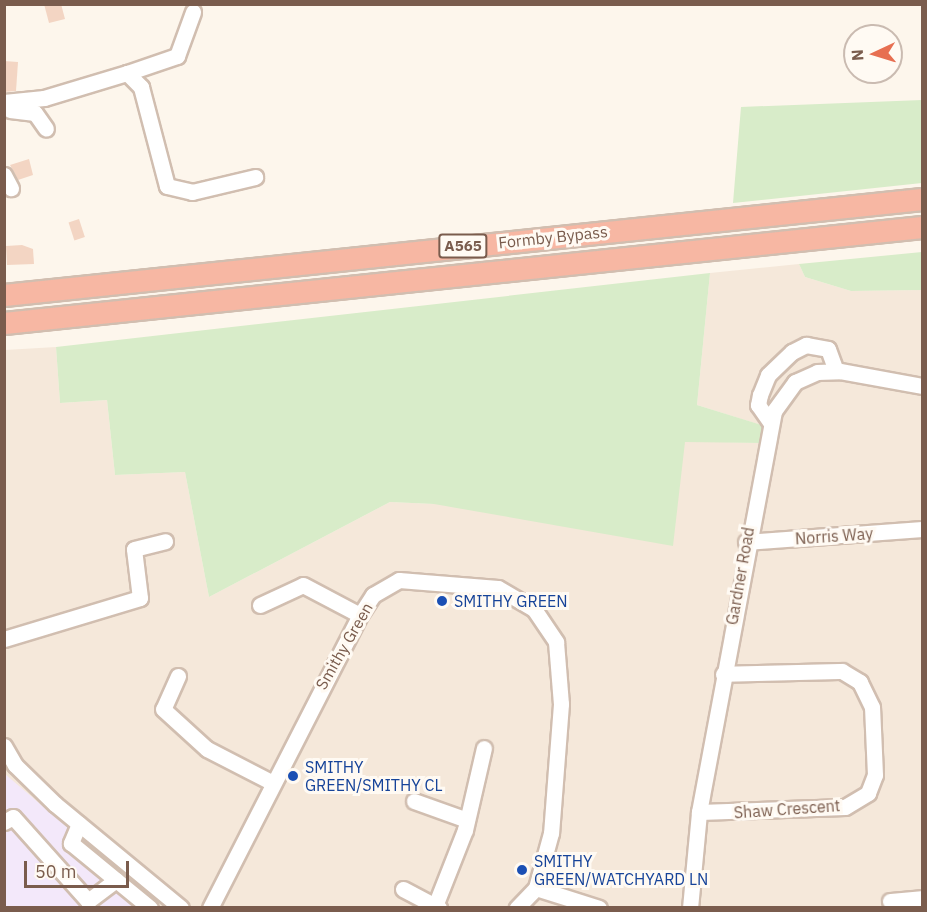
<!DOCTYPE html>
<style>
body{margin:0}
#map{position:relative;width:927px;height:912px;overflow:hidden;background:#fdf6ec;font-family:"IBM Plex Sans",sans-serif}
div>[style]{position:absolute}
.residential>*{inset:0;background:#f5e8da}
.education>*{inset:0;background:#f3e8fa}
.green>*{inset:0;background:#d8ecc9}
.building>*{inset:0;background:#f3d5c3;transform-origin:0 0}
.roads{filter:drop-shadow(2px 0 #d1beb0) drop-shadow(-2px 0 #d1beb0) drop-shadow(0 2px #d1beb0) drop-shadow(0 -2px #d1beb0)}
.minor>*{height:15px;margin:-7.5px;padding:0 7.5px;transform-origin:7.5px;border-radius:7.5px;background:#fff}
.highway>*{height:21px;margin:-10.5px;padding:0 10.5px;transform-origin:10.5px;border-radius:10.5px;background:#f7b7a3}
.dots>*{width:16px;height:16px;translate:-50% -50%;box-sizing:border-box;border:3px solid #fffaf3;border-radius:50%}
span{translate:-50% -50%;white-space:nowrap;text-align:center;line-height:1.15;-webkit-text-stroke:6px #fffaf3;paint-order:stroke}
.shield-label span{padding:2px 4px;background:#fffaf3;border:2px solid;border-radius:4px;-webkit-text-stroke-width:0}
.shield-label{font-size:15px;color:#7a5c4d;font-weight:700}
.street-label{font-size:16px;color:#7a5c4d}
.transit-label{font-size:16px;color:#164399}
.left{translate:0 -50%;text-align:left}
.frame{position:absolute;inset:0;border:6px solid #7a5c4d;pointer-events:none}
.north{position:absolute;left:843px;top:24px;width:60px;height:60px;box-sizing:border-box;background:#fffaf3;border:2px solid #cabbb1;border-radius:50%;rotate:266deg;font-size:16px;font-weight:700;line-height:24px;text-align:center;color:#7a5c4d}
.north::after{content:'';display:block;margin:auto;width:21px;height:27px;background:#e76f51;clip-path:polygon(50% 0,100% 100%,50% 72%,0 100%)}
.scale{position:absolute;left:24px;top:861px;width:105px;height:27px;box-sizing:border-box;border:3px solid #7a5c4d;border-top:0;padding-left:8px;font-size:18px;line-height:21px;white-space:nowrap;color:#7a5c4d;-webkit-text-stroke:4px #fffaf3;paint-order:stroke}
</style>
<div id="map">
<div class="residential">
<div style="clip-path:polygon(799px 264px,805px 277px,851px 291px,922px 290px,922px 907px,5px 908px,5px 350px,56px 347px,60px 403px,107px 400px,115px 475px,185px 472px,209px 597px,390px 502px,434px 504px,685px 441px,761px 443px,764px 426px,697px 405px,710px 273px)"></div>
</div>
<div class="education">
<div style="clip-path:polygon(5px 774px,161px 907px,5px 907px)"></div>
</div>
<div class="green">
<div style="clip-path:polygon(922px 100px,922px 183px,733px 203px,741px 107px)"></div>
<div style="clip-path:polygon(922px 252px,922px 290px,851px 291px,805px 277px,799px 264px)"></div>
<div style="clip-path:polygon(710px 273px,697px 405px,765px 426px,761px 443px,685px 442px,673px 546px,434px 504px,390px 502px,209px 597px,185px 472px,115px 475px,107px 400px,60px 403px,56px 347px)"></div>
</div>
<div class="building">
<div style="clip-path:polygon(44px 4px,61px 4px,65px 19px,49px 23px)"></div>
<div style="clip-path:polygon(4px 61px,18px 62px,16px 91px,4px 92px)"></div>
<div style="clip-path:polygon(29px 159px,33px 175px,18px 180px,10px 165px)"></div>
<div style="left:79px;top:219px;width:19px;height:11px;rotate:72deg"></div>
<div style="clip-path:polygon(22px 245px,33px 249px,34px 264px,7px 265px,6px 246px)"></div>
</div>
<div class="roads">
<div class="minor">
<div style="left:127px;top:73px;width:53px;rotate:-18.8deg"></div>
<div style="left:177px;top:56px;width:47px;rotate:-70deg"></div>
<div style="left:4px;top:102px;width:40px;rotate:-5.7deg"></div>
<div style="left:44px;top:98px;width:87px;rotate:-16.8deg"></div>
<div style="left:127px;top:73px;width:20px;rotate:45deg"></div>
<div style="left:141px;top:87px;width:102px;rotate:75.3deg"></div>
<div style="left:167px;top:186px;width:26px;rotate:13deg"></div>
<div style="left:192px;top:192px;width:65px;rotate:-13.4deg"></div>
<div style="left:10px;top:110px;width:25px;rotate:7deg"></div>
<div style="left:35px;top:113px;width:19px;rotate:55deg"></div>
<div style="left:4px;top:175px;width:15px;rotate:62deg"></div>
<div style="left:770px;top:422px;width:21px;rotate:-125deg"></div>
<div style="left:758px;top:405px;width:10px;rotate:-79deg"></div>
<div style="left:760px;top:395px;width:22px;rotate:-68deg"></div>
<div style="left:768px;top:375px;width:33px;rotate:-44deg"></div>
<div style="left:792px;top:352px;width:16px;rotate:-27deg"></div>
<div style="left:806px;top:345px;width:22px;rotate:10deg"></div>
<div style="left:828px;top:349px;width:23px;rotate:70deg"></div>
<div style="left:746px;top:542px;width:176px;rotate:-4.2deg"></div>
<div style="left:260px;top:605px;width:47px;rotate:-24.9deg"></div>
<div style="left:303px;top:585px;width:64px;rotate:27.8deg"></div>
<div style="left:4px;top:639px;width:142px;rotate:-16.8deg"></div>
<div style="left:140px;top:598px;width:49px;rotate:-97deg"></div>
<div style="left:134px;top:549px;width:32px;rotate:-14deg"></div>
<div style="left:178px;top:676px;width:36px;rotate:114deg"></div>
<div style="left:163px;top:709px;width:59px;rotate:42.3deg"></div>
<div style="left:207px;top:749px;width:74px;rotate:27.3deg"></div>
<div style="left:4px;top:746px;width:22px;rotate:60deg"></div>
<div style="left:15px;top:765px;width:56px;rotate:44.3deg"></div>
<div style="left:55px;top:804px;width:163px;rotate:39.5deg"></div>
<div style="left:414px;top:801px;width:56px;rotate:19.7deg"></div>
<div style="left:699px;top:812px;width:146px;rotate:-2deg"></div>
<div style="left:845px;top:807px;width:27px;rotate:-31deg"></div>
<div style="left:868px;top:793px;width:19px;rotate:-69deg"></div>
<div style="left:875px;top:775px;width:68px;rotate:-92.5deg"></div>
<div style="left:872px;top:707px;width:28px;rotate:-116deg"></div>
<div style="left:860px;top:682px;width:21px;rotate:-149deg"></div>
<div style="left:842px;top:671px;width:119px;rotate:178.6deg"></div>
<div style="left:4px;top:822px;width:10px;rotate:-29deg"></div>
<div style="left:13px;top:817px;width:113px;rotate:48.2deg"></div>
<div style="left:88px;top:901px;width:35px;rotate:-37deg"></div>
<div style="left:79px;top:824px;width:21px;rotate:113deg"></div>
<div style="left:71px;top:843px;width:102px;rotate:39.4deg"></div>
<div style="left:536px;top:888px;width:66px;rotate:17.6deg"></div>
<div style="left:403px;top:889px;width:41px;rotate:27.8deg"></div>
<div style="left:890px;top:901px;width:32px;rotate:-5deg"></div>
<div style="left:435px;top:906px;width:82px;rotate:-68.5deg"></div>
<div style="left:465px;top:830px;width:84px;rotate:-77deg"></div>
<div style="left:210px;top:908px;width:329px;rotate:-62.9deg"></div>
<div style="left:360px;top:615px;width:24px;rotate:-57deg"></div>
<div style="left:373px;top:595px;width:30px;rotate:-30deg"></div>
<div style="left:399px;top:580px;width:99px;rotate:4.6deg"></div>
<div style="left:498px;top:588px;width:42px;rotate:30.3deg"></div>
<div style="left:534px;top:609px;width:40px;rotate:56deg"></div>
<div style="left:556px;top:642px;width:62px;rotate:85.4deg"></div>
<div style="left:561px;top:704px;width:129px;rotate:94.4deg"></div>
<div style="left:551px;top:833px;width:57px;rotate:105.3deg"></div>
<div style="left:536px;top:888px;width:28px;rotate:134deg"></div>
<div style="left:690px;top:908px;width:96px;rotate:-84.6deg"></div>
<div style="left:699px;top:812px;width:408px;rotate:-79.4deg"></div>
<div style="left:774px;top:411px;width:36px;rotate:-54deg"></div>
<div style="left:795px;top:382px;width:24px;rotate:-24deg"></div>
<div style="left:817px;top:372px;width:23px;rotate:-2deg"></div>
<div style="left:840px;top:371px;width:83px;rotate:10.4deg"></div>
</div>
<div class="highway">
<div style="left:4px;top:295px;width:923px;rotate:-5.97deg"></div>
<div style="left:4px;top:323px;width:923px;rotate:-5.97deg"></div>
</div>
</div>
<div class="dots">
<div style="left:442px;top:601px;background:#1a4fb4"></div>
<div style="left:293px;top:776px;background:#1a4fb4"></div>
<div style="left:522px;top:870px;background:#1a4fb4"></div>
</div>
<div class="shield-label">
<span style="left:463px;top:246px">A565</span>
</div>
<div class="street-label">
<span style="left:553px;top:237px;rotate:-6deg">Formby Bypass</span>
<span style="left:834px;top:536px;rotate:-4deg">Norris Way</span>
<span style="left:740px;top:576px;rotate:-80deg">Gardner Road</span>
<span style="left:344px;top:646px;rotate:-60deg">Smithy Green</span>
<span style="left:787px;top:809px;rotate:-4deg">Shaw Crescent</span>
</div>
<div class="transit-label">
<span class="left" style="left:454px;top:601px">SMITHY GREEN</span>
<span class="left" style="left:305px;top:776px">SMITHY<br>GREEN/SMITHY CL</span>
<span class="left" style="left:534px;top:870px">SMITHY<br>GREEN/WATCHYARD LN</span>
</div>
<div class="frame"></div>
<div class="north">N</div>
<div class="scale">50 m</div>
</div>
